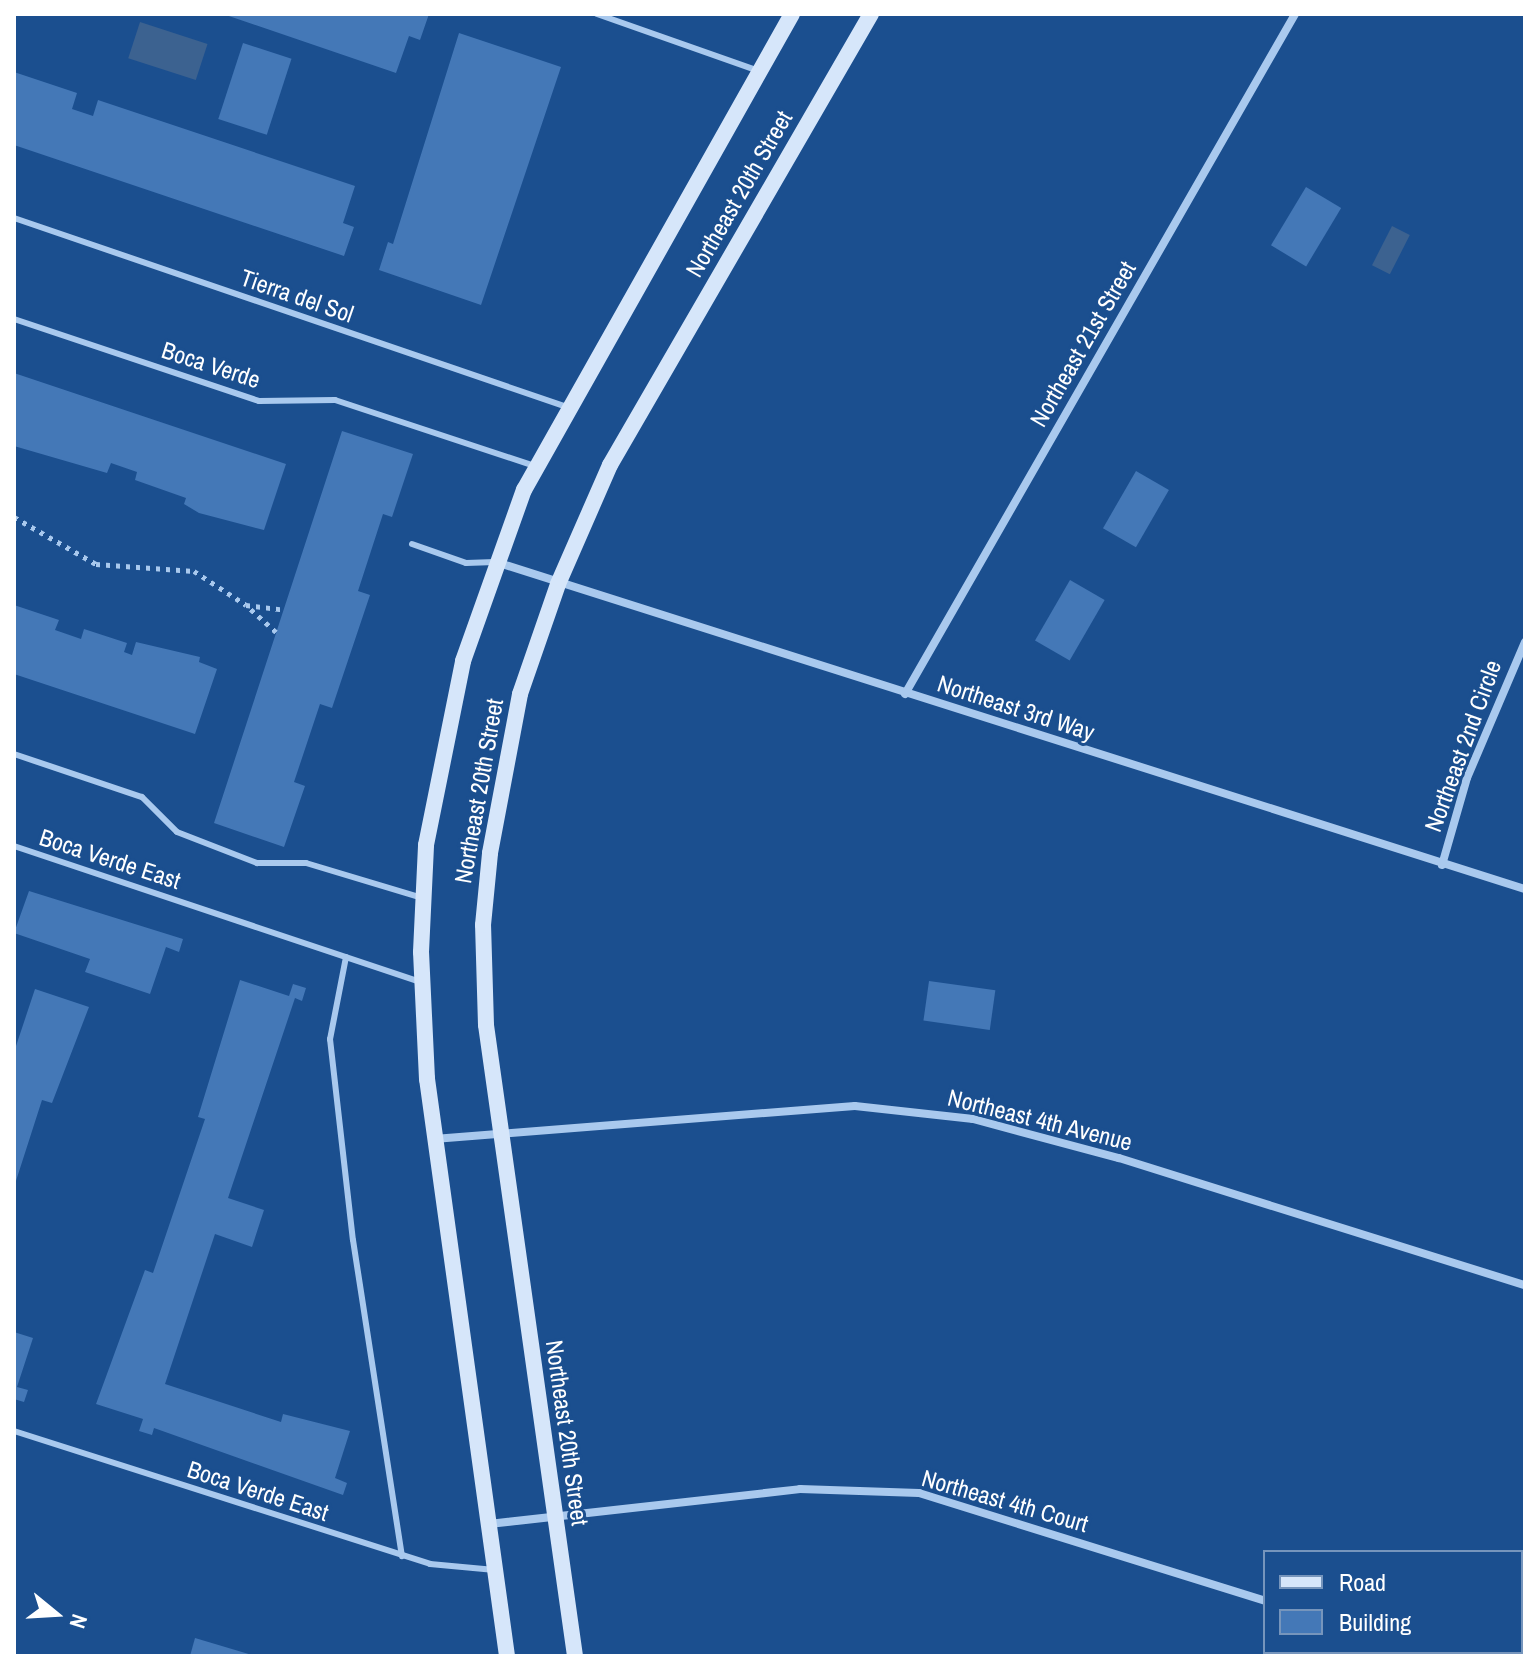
<!DOCTYPE html>
<style>
body{margin:0}
#map{position:relative;width:1539px;height:1670px;overflow:hidden;background:#1b4f8f;font-family:"Archivo Narrow",sans-serif}
div>[style]{position:absolute}
.water>*{inset:0;background:#3c6290;transform-origin:0 0}
.building>*{inset:0;background:#4478b7;transform-origin:0 0}
.path>*{height:5px;margin-top:-2.5px;transform-origin:0;background:repeating-linear-gradient(90deg,#a9c9ee 0 4px,transparent 0 10px)}
.lane>*{height:6px;margin:-3px;padding:0 3px;transform-origin:3px;border-radius:3px;background:#a9c9ee}
.street>*{height:8px;margin:-4px;padding:0 4px;transform-origin:4px;border-radius:4px;background:#a9c9ee}
.secondary>*{height:16px;margin:-8px;padding:0 8px;transform-origin:8px;border-radius:8px;background:#d6e6fa}
span{translate:-50% -50%;white-space:nowrap;text-align:center;line-height:1.15;-webkit-text-stroke:6px #1b4f8f;paint-order:stroke}
.street-label{font-size:24px;color:#fff}
.frame{position:absolute;inset:0;border:16px solid #fff;pointer-events:none}
.legend{position:absolute;left:1263px;top:1550px;width:260px;height:104px;box-sizing:border-box;background:#1b4f8f;border:2px solid #7695bc;margin:0;padding:10px 14px;list-style:none;font-size:24px;color:#fff}
.legend li{display:flex;align-items:center;gap:16px;height:40px}
.legend b{width:40px;border:2px solid #7695bc}
.north{position:absolute;left:16px;top:1574px;width:80px;height:80px;-webkit-text-stroke:6px #1b4f8f;paint-order:stroke;rotate:108deg;font-size:22px;font-weight:700;line-height:32px;text-align:center;color:#fff}
.north::after{content:'';display:block;margin:auto;width:28px;height:36px;background:#fff;clip-path:polygon(50% 0,100% 100%,50% 72%,0 100%)}
</style>
<div id="map">
<div class="water">
<div style="left:140px;top:22px;width:71px;height:38px;rotate:18deg"></div>
<div style="left:1392px;top:226px;width:20px;height:44px;rotate:27deg"></div>
</div>
<div class="building">
<div style="clip-path:polygon(223px 14px,429px 14px,420px 40px,409px 36px,396px 73px)"></div>
<div style="clip-path:polygon(459px 33px,561px 67px,481px 305px,379px 270px,388px 242px,393px 244px)"></div>
<div style="left:243px;top:43px;width:51px;height:80px;rotate:18deg"></div>
<div style="clip-path:polygon(14px 72px,77px 93px,72px 109px,93px 116px,98px 100px,355px 186px,343px 223px,354px 227px,344px 256px,14px 145px)"></div>
<div style="left:1306px;top:187px;width:41px;height:68px;rotate:31deg"></div>
<div style="clip-path:polygon(14px 373px,286px 464px,264px 530px,199px 513px,184px 504px,186px 498px,135px 480px,137px 472px,111px 463px,107px 473px,14px 446px)"></div>
<div style="clip-path:polygon(342px 431px,413px 454px,392px 517px,383px 514px,358px 591px,370px 595px,332px 708px,320px 704px,294px 782px,305px 786px,284px 847px,214px 823px)"></div>
<div style="left:1136px;top:471px;width:38px;height:66px;rotate:30deg"></div>
<div style="left:1070px;top:580px;width:40px;height:70px;rotate:30deg"></div>
<div style="clip-path:polygon(14px 605px,59px 620px,55px 630px,81px 639px,84px 629px,127px 643px,124px 652px,132px 655px,136px 642px,200px 657px,199px 662px,217px 669px,195px 734px,14px 674px)"></div>
<div style="clip-path:polygon(29px 891px,183px 939px,179px 952px,166px 947px,150px 994px,85px 972px,90px 959px,14px 933px)"></div>
<div style="clip-path:polygon(240px 980px,289px 996px,293px 984px,306px 988px,302px 1001px,295px 998px,228px 1198px,264px 1210px,252px 1247px,215px 1234px,165px 1384px,281px 1422px,283px 1414px,350px 1431px,335px 1478px,347px 1483px,343px 1495px,154px 1428px,152px 1435px,139px 1431px,143px 1419px,96px 1404px,145px 1270px,153px 1273px,205px 1119px,198px 1117px)"></div>
<div style="left:929px;top:981px;width:67px;height:40px;rotate:8deg"></div>
<div style="clip-path:polygon(35px 989px,89px 1007px,52px 1103px,42px 1100px,15px 1184px,14px 1052px)"></div>
<div style="clip-path:polygon(14px 1332px,33px 1338px,17px 1387px,28px 1390px,24px 1402px,14px 1399px)"></div>
<div style="clip-path:polygon(195px 1638px,252px 1655px,252px 1656px,190px 1656px)"></div>
</div>
<div class="path">
<div style="left:14px;top:517px;width:95px;rotate:29.8deg"></div>
<div style="left:96px;top:564px;width:98px;rotate:4.1deg"></div>
<div style="left:194px;top:571px;width:62px;rotate:33.2deg"></div>
<div style="left:276px;top:632px;width:40px;rotate:-138deg"></div>
<div style="left:246px;top:605px;width:38px;rotate:7deg"></div>
</div>
<div class="lane">
<div style="left:597px;top:14px;width:172px;rotate:19.4deg"></div>
<div style="left:14px;top:218px;width:584px;rotate:18.87deg"></div>
<div style="left:14px;top:319px;width:258px;rotate:18.5deg"></div>
<div style="left:259px;top:401px;width:76px;rotate:-0.8deg"></div>
<div style="left:335px;top:400px;width:210px;rotate:18.3deg"></div>
<div style="left:412px;top:544px;width:57px;rotate:19.4deg"></div>
<div style="left:466px;top:563px;width:29px;rotate:-2deg"></div>
<div style="left:14px;top:754px;width:135px;rotate:18.6deg"></div>
<div style="left:142px;top:797px;width:49px;rotate:45deg"></div>
<div style="left:177px;top:832px;width:86px;rotate:21.2deg"></div>
<div style="left:257px;top:863px;width:49px"></div>
<div style="left:306px;top:863px;width:122px;rotate:16.7deg"></div>
<div style="left:14px;top:846px;width:429px;rotate:18.5deg"></div>
<div style="left:346px;top:957px;width:84px;rotate:101deg"></div>
<div style="left:330px;top:1039px;width:202px;rotate:83.5deg"></div>
<div style="left:353px;top:1240px;width:320px;rotate:81.2deg"></div>
<div style="left:14px;top:1431px;width:437px;rotate:17.7deg"></div>
<div style="left:430px;top:1564px;width:65px;rotate:5.3deg"></div>
</div>
<div class="street">
<div style="left:496px;top:562px;width:1080px;rotate:17.63deg"></div>
<div style="left:905px;top:694px;width:784px;rotate:-60.16deg"></div>
<div style="left:1442px;top:865px;width:91px;rotate:-74deg"></div>
<div style="left:1467px;top:778px;width:148px;rotate:-66.9deg"></div>
<div style="left:434px;top:1139px;width:422px;rotate:-4.5deg"></div>
<div style="left:855px;top:1106px;width:119px;rotate:6.3deg"></div>
<div style="left:973px;top:1119px;width:151px;rotate:15deg"></div>
<div style="left:1119px;top:1158px;width:425px;rotate:17.4deg"></div>
<div style="left:489px;top:1524px;width:313px;rotate:-6.4deg"></div>
<div style="left:800px;top:1489px;width:119px;rotate:1.9deg"></div>
<div style="left:919px;top:1493px;width:362px;rotate:17.3deg"></div>
<div style="left:1427px;top:1652px;width:14px;rotate:17deg"></div>
</div>
<div class="secondary">
<div style="left:507px;top:1656px;width:583px;rotate:-97.89deg"></div>
<div style="left:427px;top:1079px;width:127px;rotate:-92.7deg"></div>
<div style="left:421px;top:952px;width:107px;rotate:-87.3deg"></div>
<div style="left:426px;top:845px;width:188px;rotate:-78.6deg"></div>
<div style="left:463px;top:661px;width:182px;rotate:-70.4deg"></div>
<div style="left:524px;top:490px;width:546px;rotate:-60.62deg"></div>
<div style="left:575px;top:1656px;width:637px;rotate:-98.03deg"></div>
<div style="left:486px;top:1025px;width:100px;rotate:-91.7deg"></div>
<div style="left:483px;top:925px;width:72px;rotate:-84.4deg"></div>
<div style="left:490px;top:853px;width:162px;rotate:-79.3deg"></div>
<div style="left:520px;top:694px;width:116px;rotate:-70.9deg"></div>
<div style="left:558px;top:584px;width:130px;rotate:-66.4deg"></div>
<div style="left:610px;top:465px;width:521px;rotate:-59.94deg"></div>
</div>
<div class="street-label">
<span style="left:739px;top:194px;rotate:-60deg">Northeast 20th Street</span>
<span style="left:297px;top:296px;rotate:19deg">Tierra del Sol</span>
<span style="left:1083px;top:344px;rotate:-60deg">Northeast 21st Street</span>
<span style="left:211px;top:365px;rotate:18deg">Boca Verde</span>
<span style="left:1016px;top:708px;rotate:18deg">Northeast 3rd Way</span>
<span style="left:1463px;top:746px;rotate:-70deg">Northeast 2nd Circle</span>
<span style="left:479px;top:791px;rotate:-80deg">Northeast 20th Street</span>
<span style="left:110px;top:859px;rotate:18deg">Boca Verde East</span>
<span style="left:1040px;top:1120px;rotate:14deg">Northeast 4th Avenue</span>
<span style="left:567px;top:1433px;rotate:82deg">Northeast 20th Street</span>
<span style="left:258px;top:1491px;rotate:18deg">Boca Verde East</span>
<span style="left:1005px;top:1501px;rotate:16deg">Northeast 4th Court</span>
</div>
<div class="frame"></div>
<ul class="legend">
<li><b style="height:10px;background:#d6e6fa"></b>Road</li>
<li><b style="height:22px;background:#4478b7"></b>Building</li>
</ul>
<div class="north">N</div>
</div>
